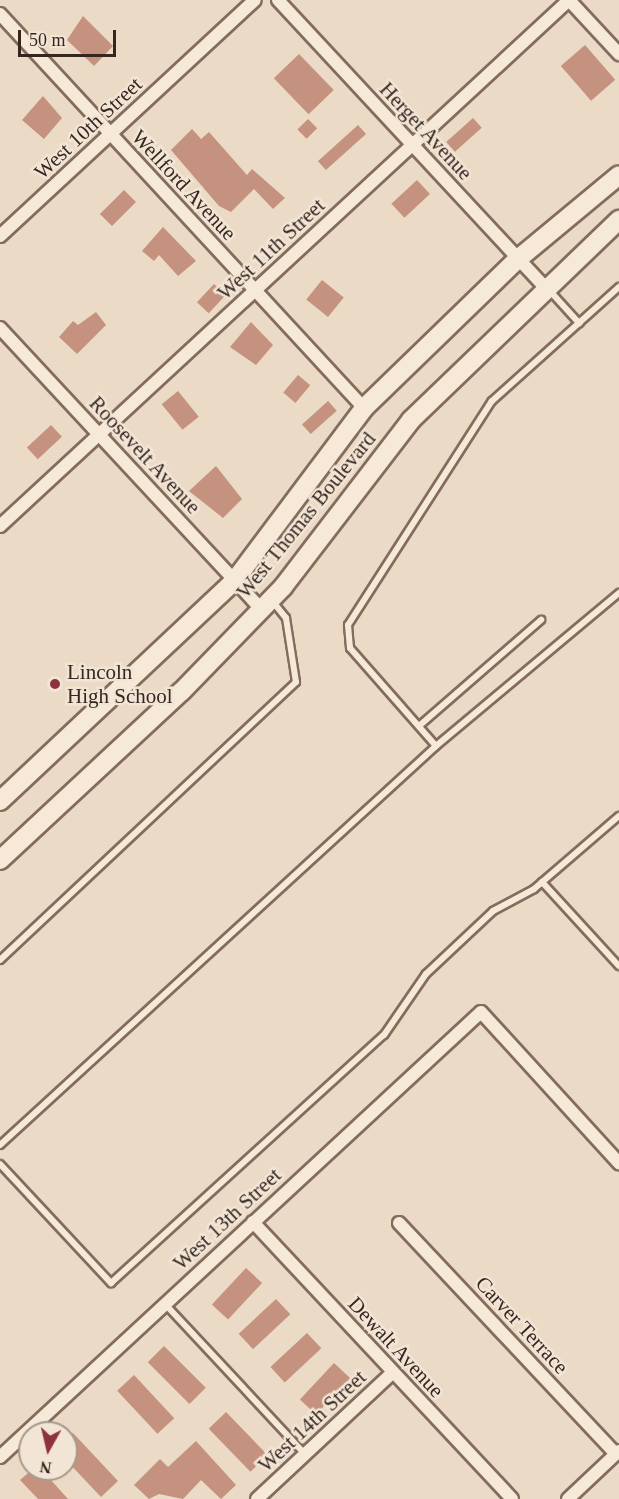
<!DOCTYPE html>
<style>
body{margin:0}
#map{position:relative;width:619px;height:1499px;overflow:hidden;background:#eadac6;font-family:Georgia,serif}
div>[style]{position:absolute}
.building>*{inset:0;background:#c5927f;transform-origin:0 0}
.roads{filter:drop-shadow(2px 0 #846c5d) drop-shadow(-2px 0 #846c5d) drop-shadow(0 2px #846c5d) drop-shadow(0 -2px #846c5d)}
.lane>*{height:6px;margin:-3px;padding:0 3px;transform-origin:3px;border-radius:3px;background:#f6e9d8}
.street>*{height:12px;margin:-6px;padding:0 6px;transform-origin:6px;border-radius:6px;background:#f6e9d8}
.secondary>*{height:18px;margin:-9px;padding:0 9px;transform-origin:9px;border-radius:9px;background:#f6e9d8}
.dots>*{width:16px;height:16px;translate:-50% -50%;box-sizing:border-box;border:3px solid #f2e5d5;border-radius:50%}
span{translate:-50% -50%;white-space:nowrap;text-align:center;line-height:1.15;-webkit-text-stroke:5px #f2e5d5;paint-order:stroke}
.street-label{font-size:21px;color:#352720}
.poi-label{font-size:21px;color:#352720}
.left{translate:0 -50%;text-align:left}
.north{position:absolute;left:18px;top:1421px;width:60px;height:60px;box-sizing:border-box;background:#f2e5d5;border:2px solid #a6998d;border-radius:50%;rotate:188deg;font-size:16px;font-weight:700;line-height:24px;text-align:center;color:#352720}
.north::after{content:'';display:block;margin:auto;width:21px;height:27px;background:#8e3240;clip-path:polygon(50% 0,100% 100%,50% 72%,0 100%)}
.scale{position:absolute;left:18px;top:30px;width:98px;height:27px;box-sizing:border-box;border:3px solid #352720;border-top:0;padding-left:8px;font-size:18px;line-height:21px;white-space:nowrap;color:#352720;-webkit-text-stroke:4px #f2e5d5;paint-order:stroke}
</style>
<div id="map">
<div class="building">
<div style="clip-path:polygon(83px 16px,113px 46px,94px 66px,67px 40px)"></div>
<div style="left:585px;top:45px;width:46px;height:32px;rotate:49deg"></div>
<div style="left:299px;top:54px;width:50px;height:35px;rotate:46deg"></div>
<div style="clip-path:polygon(43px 96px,62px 118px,44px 139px,22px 120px)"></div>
<div style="left:473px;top:118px;width:13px;height:36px;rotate:48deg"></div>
<div style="left:308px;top:119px;width:13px;height:15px;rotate:45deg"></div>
<div style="left:358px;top:125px;width:12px;height:54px;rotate:48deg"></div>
<div style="clip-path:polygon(192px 129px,201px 139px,209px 132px,247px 175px,252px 169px,285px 198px,273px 209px,254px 189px,231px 212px,219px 206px,171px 150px)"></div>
<div style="left:417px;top:180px;width:19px;height:35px;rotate:47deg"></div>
<div style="left:124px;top:190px;width:17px;height:34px;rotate:45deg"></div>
<div style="clip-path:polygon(163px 227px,196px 261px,178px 276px,159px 255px,154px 261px,142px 251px)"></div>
<div style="left:322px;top:280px;width:28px;height:25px;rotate:39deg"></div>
<div style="left:214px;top:284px;width:16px;height:25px;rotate:43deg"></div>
<div style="clip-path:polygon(96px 312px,106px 325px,77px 354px,59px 337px,73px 321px,78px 325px)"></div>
<div style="clip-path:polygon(251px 322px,273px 345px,256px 365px,230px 347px)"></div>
<div style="left:298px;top:375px;width:16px;height:23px;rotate:40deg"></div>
<div style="left:178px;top:391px;width:33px;height:21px;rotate:51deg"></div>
<div style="left:328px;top:401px;width:13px;height:35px;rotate:48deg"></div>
<div style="left:51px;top:425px;width:16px;height:33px;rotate:47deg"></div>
<div style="clip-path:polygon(216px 466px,242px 499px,223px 518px,189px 491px)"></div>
<div style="left:246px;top:1268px;width:22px;height:50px;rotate:43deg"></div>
<div style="left:276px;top:1299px;width:21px;height:51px;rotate:47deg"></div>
<div style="left:307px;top:1333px;width:21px;height:50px;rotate:47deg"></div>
<div style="left:164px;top:1346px;width:59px;height:23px;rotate:45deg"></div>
<div style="left:334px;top:1363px;width:22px;height:50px;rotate:43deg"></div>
<div style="left:134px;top:1375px;width:59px;height:23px;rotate:47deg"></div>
<div style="left:226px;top:1412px;width:60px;height:24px;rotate:46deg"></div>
<div style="clip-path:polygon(73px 1433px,118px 1481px,101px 1497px,66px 1460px,66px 1440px)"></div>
<div style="clip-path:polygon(196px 1441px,236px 1485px,221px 1499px,201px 1480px,183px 1499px,159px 1494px,149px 1499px,134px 1485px,160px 1459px,168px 1467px)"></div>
<div style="clip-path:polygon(33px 1469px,41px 1469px,68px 1499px,38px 1499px,20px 1480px)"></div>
</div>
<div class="roads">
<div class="lane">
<div style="left:549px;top:290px;width:45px;rotate:47.7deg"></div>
<div style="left:419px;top:726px;width:162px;rotate:-41deg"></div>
<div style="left:436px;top:746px;width:130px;rotate:-131.3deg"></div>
<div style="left:350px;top:648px;width:23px;rotate:-95deg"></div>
<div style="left:348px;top:625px;width:266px;rotate:-57.3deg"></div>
<div style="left:492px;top:401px;width:171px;rotate:-41.9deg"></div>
<div style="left:542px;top:882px;width:114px;rotate:47.5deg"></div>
<div style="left:0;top:960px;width:406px;rotate:-43.2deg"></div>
<div style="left:296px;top:682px;width:65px;rotate:-98.9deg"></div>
<div style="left:286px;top:618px;width:21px;rotate:-129deg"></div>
<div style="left:0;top:1145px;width:591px;rotate:-42.46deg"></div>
<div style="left:436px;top:746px;width:239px;rotate:-39.9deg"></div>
<div style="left:0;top:1164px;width:163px;rotate:47deg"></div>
<div style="left:111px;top:1283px;width:369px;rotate:-42.3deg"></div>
<div style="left:384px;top:1035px;width:74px;rotate:-55.5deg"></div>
<div style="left:426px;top:974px;width:92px;rotate:-43.2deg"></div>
<div style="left:493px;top:911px;width:47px;rotate:-28.2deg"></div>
<div style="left:534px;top:889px;width:112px;rotate:-40.7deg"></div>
<div style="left:165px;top:1304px;width:205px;rotate:47deg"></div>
</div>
<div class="street">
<div style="left:278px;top:0;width:393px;rotate:47.1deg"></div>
<div style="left:569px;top:0;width:74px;rotate:47.2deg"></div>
<div style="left:0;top:14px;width:536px;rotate:47.27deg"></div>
<div style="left:0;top:236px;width:347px;rotate:-42.8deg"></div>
<div style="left:0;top:328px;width:384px;rotate:47.1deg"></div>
<div style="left:0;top:526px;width:775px;rotate:-42.75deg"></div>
<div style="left:253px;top:1222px;width:379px;rotate:46.9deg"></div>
<div style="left:399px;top:1223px;width:317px;rotate:46.8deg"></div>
<div style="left:0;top:1457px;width:655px;rotate:-42.77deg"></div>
<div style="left:481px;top:1012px;width:205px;rotate:47.6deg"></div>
<div style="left:257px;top:1499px;width:186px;rotate:-43deg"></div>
<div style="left:568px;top:1499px;width:70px;rotate:-43.3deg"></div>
</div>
<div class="secondary">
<div style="left:0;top:801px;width:323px;rotate:-43.2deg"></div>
<div style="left:235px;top:580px;width:215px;rotate:-53.1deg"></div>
<div style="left:364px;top:408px;width:214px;rotate:-44.1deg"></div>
<div style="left:518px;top:259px;width:131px;rotate:-39.7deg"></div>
<div style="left:0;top:860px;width:248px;rotate:-42.9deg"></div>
<div style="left:182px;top:691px;width:145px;rotate:-45.8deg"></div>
<div style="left:283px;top:587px;width:210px;rotate:-52.5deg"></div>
<div style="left:411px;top:420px;width:289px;rotate:-43.9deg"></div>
</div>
</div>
<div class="dots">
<div style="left:55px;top:684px;background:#8e3240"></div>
</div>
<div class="street-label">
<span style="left:88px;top:128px;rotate:-43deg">West 10th Street</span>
<span style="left:426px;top:131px;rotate:47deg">Herget Avenue</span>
<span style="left:184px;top:185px;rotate:47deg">Wellford Avenue</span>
<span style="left:271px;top:249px;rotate:-43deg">West 11th Street</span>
<span style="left:145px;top:455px;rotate:47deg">Roosevelt Avenue</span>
<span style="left:306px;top:515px;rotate:-51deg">West Thomas Boulevard</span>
<span style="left:227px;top:1219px;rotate:-43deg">West 13th Street</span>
<span style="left:522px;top:1325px;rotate:47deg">Carver Terrace</span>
<span style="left:396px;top:1347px;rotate:47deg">Dewalt Avenue</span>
<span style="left:312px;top:1421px;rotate:-43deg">West 14th Street</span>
</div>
<div class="poi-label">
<span class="left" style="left:67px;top:684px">Lincoln<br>High School</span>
</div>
<div class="north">N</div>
<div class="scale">50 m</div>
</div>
